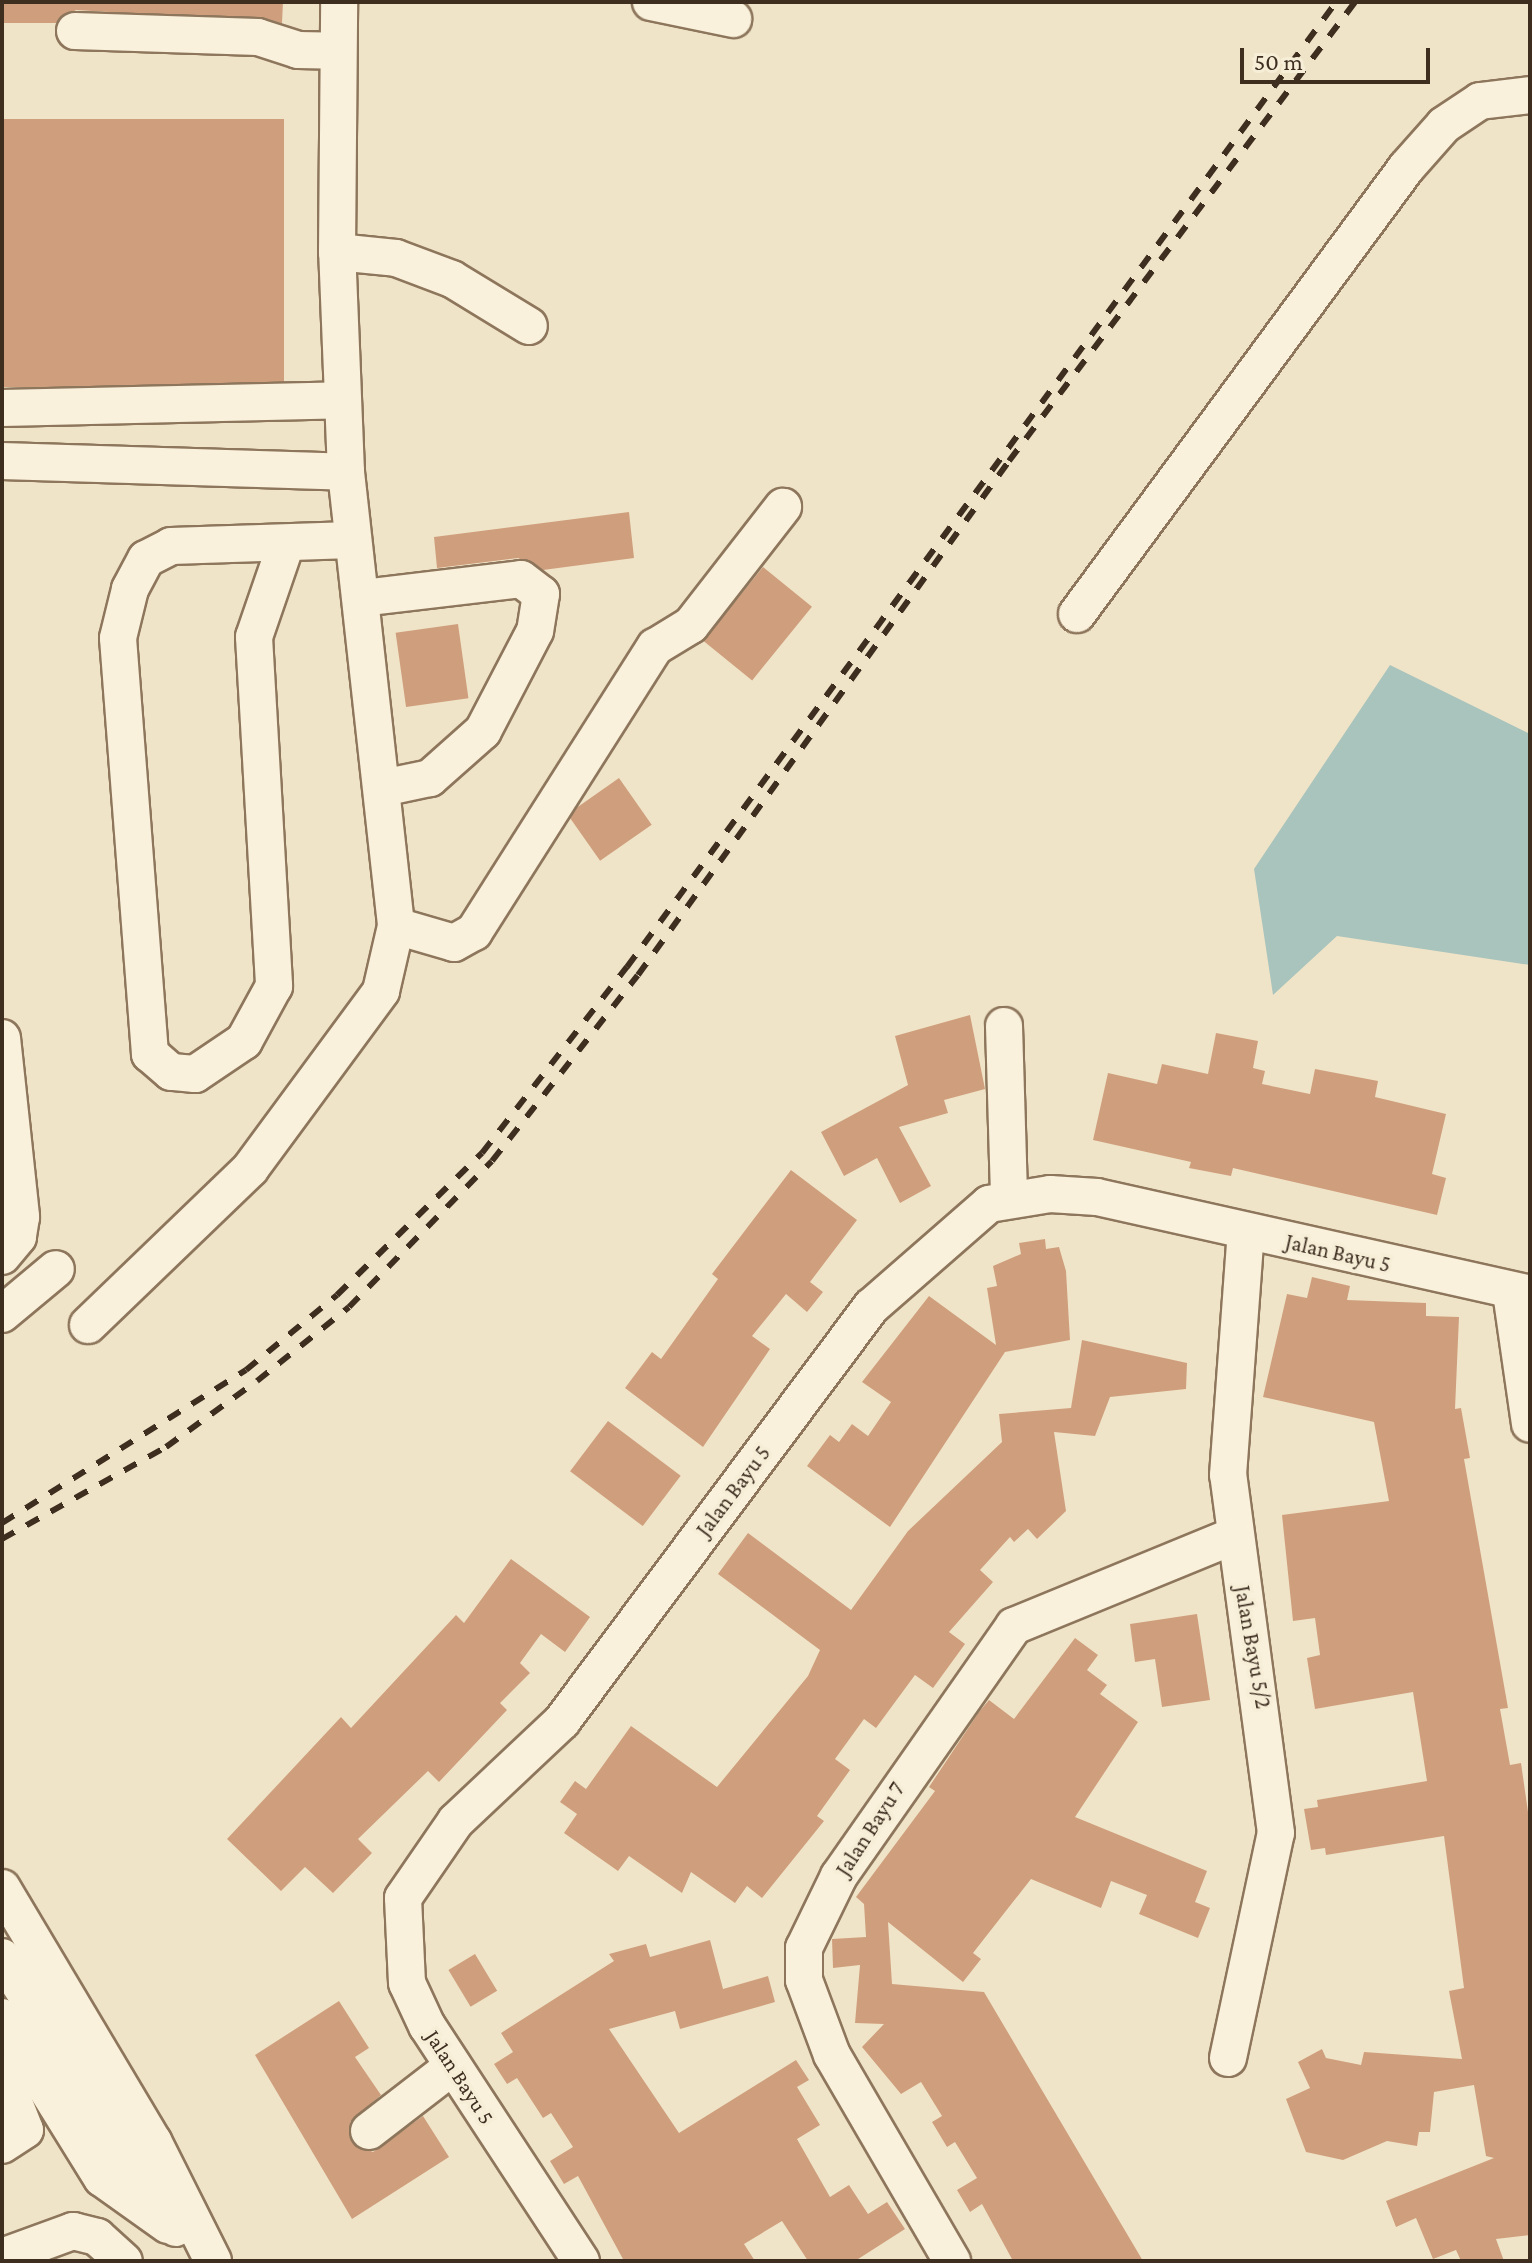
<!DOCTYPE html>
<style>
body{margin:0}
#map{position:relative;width:1532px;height:2263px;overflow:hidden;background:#f0e4c8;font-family:"Crimson Pro",serif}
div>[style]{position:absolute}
.water>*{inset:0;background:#a9c4bc}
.building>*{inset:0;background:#cf9f7d;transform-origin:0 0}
.roads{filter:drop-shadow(2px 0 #8d765c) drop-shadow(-2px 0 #8d765c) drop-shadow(0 2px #8d765c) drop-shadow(0 -2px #8d765c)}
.minor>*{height:36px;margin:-18px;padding:0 18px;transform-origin:18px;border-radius:18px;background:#faf1dc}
.rail>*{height:6px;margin-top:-3px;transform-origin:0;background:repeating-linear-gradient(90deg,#3d2e20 0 14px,transparent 0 28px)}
span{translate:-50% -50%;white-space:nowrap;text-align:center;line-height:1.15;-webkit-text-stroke:7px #f7eed8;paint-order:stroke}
.street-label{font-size:22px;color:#3d2e20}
.frame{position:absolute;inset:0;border:4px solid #3d2e20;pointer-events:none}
.scale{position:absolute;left:1240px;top:48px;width:190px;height:36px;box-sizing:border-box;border:4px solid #3d2e20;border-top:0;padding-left:10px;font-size:24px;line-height:28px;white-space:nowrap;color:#3d2e20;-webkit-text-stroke:6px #f7eed8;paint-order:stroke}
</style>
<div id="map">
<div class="water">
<div style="clip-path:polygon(1390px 665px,1530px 734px,1530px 965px,1337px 936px,1273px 995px,1254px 869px)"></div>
</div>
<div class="building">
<div style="clip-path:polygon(2px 2px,283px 2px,282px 23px,76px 10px,56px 23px,2px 23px)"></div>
<div style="left:2px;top:119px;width:282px;height:268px"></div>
<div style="clip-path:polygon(629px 512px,634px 558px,543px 570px,518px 558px,437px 568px,434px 537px)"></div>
<div style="left:763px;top:567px;width:63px;height:95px;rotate:39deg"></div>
<div style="left:458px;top:624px;width:75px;height:63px;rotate:82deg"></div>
<div style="left:619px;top:778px;width:57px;height:63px;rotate:55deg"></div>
<div style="clip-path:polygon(970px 1015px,985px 1089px,944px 1100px,948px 1113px,899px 1127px,931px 1186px,900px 1203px,877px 1158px,844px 1176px,821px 1132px,908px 1085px,895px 1036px)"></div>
<div style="clip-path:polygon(1216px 1033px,1258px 1041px,1253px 1068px,1265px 1071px,1262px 1084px,1310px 1094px,1315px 1069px,1378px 1081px,1375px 1097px,1446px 1114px,1432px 1174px,1446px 1178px,1437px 1215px,1233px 1168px,1231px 1176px,1189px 1168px,1191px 1162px,1093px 1140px,1108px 1073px,1157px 1084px,1162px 1064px,1208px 1074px)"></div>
<div style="clip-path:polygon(791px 1170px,857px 1220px,810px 1282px,823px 1292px,807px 1312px,786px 1294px,752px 1336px,770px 1349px,703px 1447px,625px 1388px,652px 1352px,661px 1359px,718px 1279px,712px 1274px)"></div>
<div style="clip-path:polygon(1045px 1239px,1046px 1249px,1059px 1247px,1066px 1271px,1070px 1340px,1005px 1352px,890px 1527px,807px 1466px,830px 1435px,839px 1442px,852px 1424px,868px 1436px,891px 1402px,862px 1382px,929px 1296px,996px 1345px,987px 1288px,997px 1286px,993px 1266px,1021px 1254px,1019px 1243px)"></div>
<div style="clip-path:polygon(1312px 1277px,1350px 1286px,1347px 1300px,1426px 1303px,1426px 1316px,1459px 1317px,1455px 1409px,1461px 1408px,1470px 1458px,1464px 1459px,1508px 1708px,1500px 1709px,1510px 1765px,1521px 1763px,1530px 1826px,1530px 2235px,1496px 2239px,1504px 2261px,1461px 2261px,1456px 2250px,1433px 2259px,1416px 2218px,1396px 2227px,1386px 2201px,1494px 2158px,1486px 2156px,1474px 2085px,1434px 2092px,1430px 2132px,1419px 2132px,1417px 2146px,1387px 2141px,1343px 2160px,1306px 2152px,1286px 2099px,1310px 2088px,1298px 2062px,1322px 2049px,1326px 2058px,1361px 2065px,1364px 2052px,1462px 2059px,1449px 1991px,1464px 1988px,1444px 1836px,1326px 1855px,1325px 1848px,1311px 1850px,1304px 1809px,1318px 1807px,1317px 1800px,1427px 1781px,1413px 1692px,1315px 1709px,1307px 1658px,1320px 1655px,1315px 1618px,1293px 1621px,1282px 1515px,1389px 1501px,1374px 1422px,1263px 1397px,1287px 1294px,1307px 1298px)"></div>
<div style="clip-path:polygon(1082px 1340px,1187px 1363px,1186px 1389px,1110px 1397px,1095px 1436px,1054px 1432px,1066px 1511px,1037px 1539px,1028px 1529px,1014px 1542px,1010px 1537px,980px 1570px,993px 1582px,949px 1632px,965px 1644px,933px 1688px,915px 1675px,876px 1728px,864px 1719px,835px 1759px,850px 1770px,817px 1816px,824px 1821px,762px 1898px,747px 1886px,735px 1903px,691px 1872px,682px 1893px,629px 1856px,618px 1871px,564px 1833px,577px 1814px,560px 1802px,575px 1781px,586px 1789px,631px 1726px,717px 1787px,808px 1676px,820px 1650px,718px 1574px,748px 1533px,851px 1610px,908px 1531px,1002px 1442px,999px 1414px,1071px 1408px)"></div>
<div style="left:608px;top:1421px;width:91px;height:63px;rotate:37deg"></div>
<div style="clip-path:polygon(511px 1559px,590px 1617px,565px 1652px,541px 1634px,520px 1663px,530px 1673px,500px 1703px,507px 1710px,439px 1782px,428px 1771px,358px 1839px,372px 1853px,333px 1893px,305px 1867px,281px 1891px,227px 1839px,341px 1717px,351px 1728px,456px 1615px,464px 1623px)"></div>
<div style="clip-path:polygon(1197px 1614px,1210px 1700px,1162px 1707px,1155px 1659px,1135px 1662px,1130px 1624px)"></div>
<div style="clip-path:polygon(1075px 1638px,1098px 1655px,1087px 1670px,1107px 1685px,1100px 1694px,1138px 1722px,1075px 1817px,1207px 1871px,1195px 1902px,1210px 1908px,1198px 1938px,1139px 1914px,1147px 1895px,1111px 1881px,1101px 1908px,1031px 1879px,973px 1953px,981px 1959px,963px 1982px,888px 1922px,892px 1984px,984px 1992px,1143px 2261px,1013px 2261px,982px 2204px,970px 2212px,957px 2190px,977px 2178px,955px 2142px,947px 2147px,932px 2122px,942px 2116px,921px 2082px,901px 2094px,862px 2047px,884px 2024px,855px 2023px,860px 1965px,833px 1968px,832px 1939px,866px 1937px,864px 1904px,856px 1897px,935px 1791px,929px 1787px,979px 1712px,989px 1700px,1014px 1719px)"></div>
<div style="clip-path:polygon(710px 1940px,723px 1989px,768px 1976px,775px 2002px,680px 2029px,675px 2011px,609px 2029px,679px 2133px,796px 2060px,809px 2080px,797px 2087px,820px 2125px,797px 2139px,830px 2197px,849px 2185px,868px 2214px,887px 2202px,905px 2229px,855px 2261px,808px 2261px,782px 2221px,744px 2244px,755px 2261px,624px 2261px,578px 2176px,564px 2184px,550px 2161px,573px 2147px,551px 2113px,543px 2118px,517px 2078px,507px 2084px,494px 2064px,513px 2052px,501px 2033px,614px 1961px,609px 1954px,646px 1944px,650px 1957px)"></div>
<div style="left:475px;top:1954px;width:43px;height:31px;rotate:59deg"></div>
<div style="clip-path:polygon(339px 2001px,369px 2048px,355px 2057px,381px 2095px,350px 2122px,352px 2143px,373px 2152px,423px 2116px,449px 2157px,352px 2219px,255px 2055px)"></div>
</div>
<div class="roads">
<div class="minor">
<div style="left:651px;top:2px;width:84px;rotate:11.7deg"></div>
<div style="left:75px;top:31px;width:183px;rotate:1.9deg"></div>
<div style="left:258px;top:37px;width:42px;rotate:18deg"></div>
<div style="left:298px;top:50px;width:39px;rotate:1deg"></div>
<div style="left:337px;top:252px;width:59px;rotate:5.8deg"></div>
<div style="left:396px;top:258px;width:60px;rotate:20.6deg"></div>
<div style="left:452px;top:279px;width:90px;rotate:31.4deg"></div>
<div style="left:2px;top:408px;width:341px;rotate:-1.3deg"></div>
<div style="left:2px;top:461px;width:344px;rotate:1.8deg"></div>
<div style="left:346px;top:472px;width:220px;rotate:-92.3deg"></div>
<div style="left:337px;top:252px;width:250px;rotate:-89.5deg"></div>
<div style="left:346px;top:472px;width:457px;rotate:83.7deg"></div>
<div style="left:286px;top:544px;width:98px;rotate:109deg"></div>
<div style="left:254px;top:637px;width:350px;rotate:86.7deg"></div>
<div style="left:274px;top:986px;width:63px;rotate:118.6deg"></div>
<div style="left:244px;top:1041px;width:59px;rotate:146deg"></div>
<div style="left:195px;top:1074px;width:24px;rotate:-175deg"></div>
<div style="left:171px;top:1072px;width:28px;rotate:-139deg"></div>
<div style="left:150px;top:1054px;width:417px;rotate:-94.4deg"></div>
<div style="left:118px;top:638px;width:50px;rotate:-76.2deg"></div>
<div style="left:130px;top:589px;width:34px;rotate:-62deg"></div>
<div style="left:146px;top:559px;width:28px;rotate:-27deg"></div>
<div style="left:171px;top:546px;width:181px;rotate:-1.9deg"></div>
<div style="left:362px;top:598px;width:160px;rotate:-6.8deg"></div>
<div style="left:521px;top:579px;width:25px;rotate:37deg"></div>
<div style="left:541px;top:594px;width:37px;rotate:99deg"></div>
<div style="left:535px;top:631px;width:113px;rotate:117.5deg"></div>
<div style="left:483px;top:731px;width:71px;rotate:138.4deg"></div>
<div style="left:430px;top:778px;width:48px;rotate:168deg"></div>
<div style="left:1077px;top:614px;width:554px;rotate:-53.58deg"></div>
<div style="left:1406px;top:168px;width:57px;rotate:-48.5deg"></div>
<div style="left:1444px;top:125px;width:43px;rotate:-33.7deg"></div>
<div style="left:1480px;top:101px;width:50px;rotate:-6.8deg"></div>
<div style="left:1004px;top:1026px;width:172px;rotate:88.3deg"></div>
<div style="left:2px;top:1038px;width:180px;rotate:83.9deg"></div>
<div style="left:21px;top:1217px;width:20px;rotate:99deg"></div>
<div style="left:18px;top:1237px;width:25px;rotate:130deg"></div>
<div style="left:1511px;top:1292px;width:133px;rotate:81.8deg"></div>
<div style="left:2px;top:1314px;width:70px;rotate:-39.8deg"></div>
<div style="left:88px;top:1325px;width:225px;rotate:-43.9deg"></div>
<div style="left:250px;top:1169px;width:221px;rotate:-53.6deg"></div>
<div style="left:381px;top:991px;width:67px;rotate:-77deg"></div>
<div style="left:396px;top:926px;width:60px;rotate:16.3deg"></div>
<div style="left:454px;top:943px;width:23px;rotate:-29deg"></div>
<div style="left:474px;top:932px;width:338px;rotate:-57.6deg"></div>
<div style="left:655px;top:647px;width:42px;rotate:-31.4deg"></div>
<div style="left:691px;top:625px;width:150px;rotate:-52.1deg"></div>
<div style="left:2px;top:1888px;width:295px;rotate:59.2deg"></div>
<div style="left:153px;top:2141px;width:134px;rotate:63.4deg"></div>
<div style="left:2px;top:1957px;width:322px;rotate:57.3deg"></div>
<div style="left:2px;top:2017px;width:190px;rotate:58.2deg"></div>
<div style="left:102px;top:2178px;width:81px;rotate:35.5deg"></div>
<div style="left:1228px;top:2058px;width:230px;rotate:-78deg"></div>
<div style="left:1276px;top:1833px;width:361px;rotate:-97.6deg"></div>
<div style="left:1228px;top:1475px;width:244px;rotate:-85.8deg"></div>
<div style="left:2px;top:2072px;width:62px;rotate:68.4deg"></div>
<div style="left:25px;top:2130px;width:27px;rotate:147deg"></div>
<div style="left:369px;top:2131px;width:106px;rotate:-37.7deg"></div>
<div style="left:2px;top:2257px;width:76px;rotate:-20.1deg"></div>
<div style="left:73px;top:2231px;width:25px;rotate:14deg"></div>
<div style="left:97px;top:2237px;width:36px;rotate:42deg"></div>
<div style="left:581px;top:2261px;width:281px;rotate:-123.2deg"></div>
<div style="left:427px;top:2026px;width:47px;rotate:-114.9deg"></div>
<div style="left:407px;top:1983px;width:85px;rotate:-92.7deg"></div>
<div style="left:403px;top:1898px;width:93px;rotate:-55.5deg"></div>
<div style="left:456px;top:1821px;width:146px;rotate:-43.3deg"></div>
<div style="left:562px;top:1721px;width:517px;rotate:-53.26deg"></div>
<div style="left:871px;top:1307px;width:157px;rotate:-41.1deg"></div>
<div style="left:989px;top:1204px;width:62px;rotate:-9.3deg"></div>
<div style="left:1050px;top:1194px;width:47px;rotate:3.7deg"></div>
<div style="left:1097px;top:1197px;width:444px;rotate:12.6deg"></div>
<div style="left:952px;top:2261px;width:238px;rotate:-120.2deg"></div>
<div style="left:832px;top:2055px;width:80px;rotate:-110.5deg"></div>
<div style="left:804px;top:1980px;width:32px;rotate:-90deg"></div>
<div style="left:804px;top:1948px;width:80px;rotate:-64.1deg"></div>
<div style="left:839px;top:1876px;width:305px;rotate:-55deg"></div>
<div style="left:1014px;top:1626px;width:237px;rotate:-22.3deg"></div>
</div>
</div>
<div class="rail">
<div style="left:2px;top:1523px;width:288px;rotate:-32.1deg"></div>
<div style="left:246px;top:1370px;width:118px;rotate:-39.5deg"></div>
<div style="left:337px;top:1295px;width:203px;rotate:-44.4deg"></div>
<div style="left:482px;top:1153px;width:236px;rotate:-52.1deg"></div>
<div style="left:627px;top:967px;width:1197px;rotate:-53.69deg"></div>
<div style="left:2px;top:1539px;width:188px;rotate:-29.3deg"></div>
<div style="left:166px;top:1447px;width:112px;rotate:-36deg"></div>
<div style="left:257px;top:1381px;width:118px;rotate:-38.8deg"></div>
<div style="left:349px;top:1307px;width:204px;rotate:-45.6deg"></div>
<div style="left:492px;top:1161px;width:236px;rotate:-51.9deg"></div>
<div style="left:638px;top:975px;width:634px;rotate:-54.18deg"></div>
<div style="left:1009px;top:461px;width:575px;rotate:-52.99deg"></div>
</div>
<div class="street-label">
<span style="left:1338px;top:1253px;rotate:13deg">Jalan Bayu 5</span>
<span style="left:733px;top:1491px;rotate:-53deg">Jalan Bayu 5</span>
<span style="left:1253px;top:1647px;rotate:80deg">Jalan Bayu 5/2</span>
<span style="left:870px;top:1829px;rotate:-57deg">Jalan Bayu 7</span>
<span style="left:460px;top:2077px;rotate:57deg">Jalan Bayu 5</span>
</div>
<div class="frame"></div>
<div class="scale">50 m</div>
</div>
